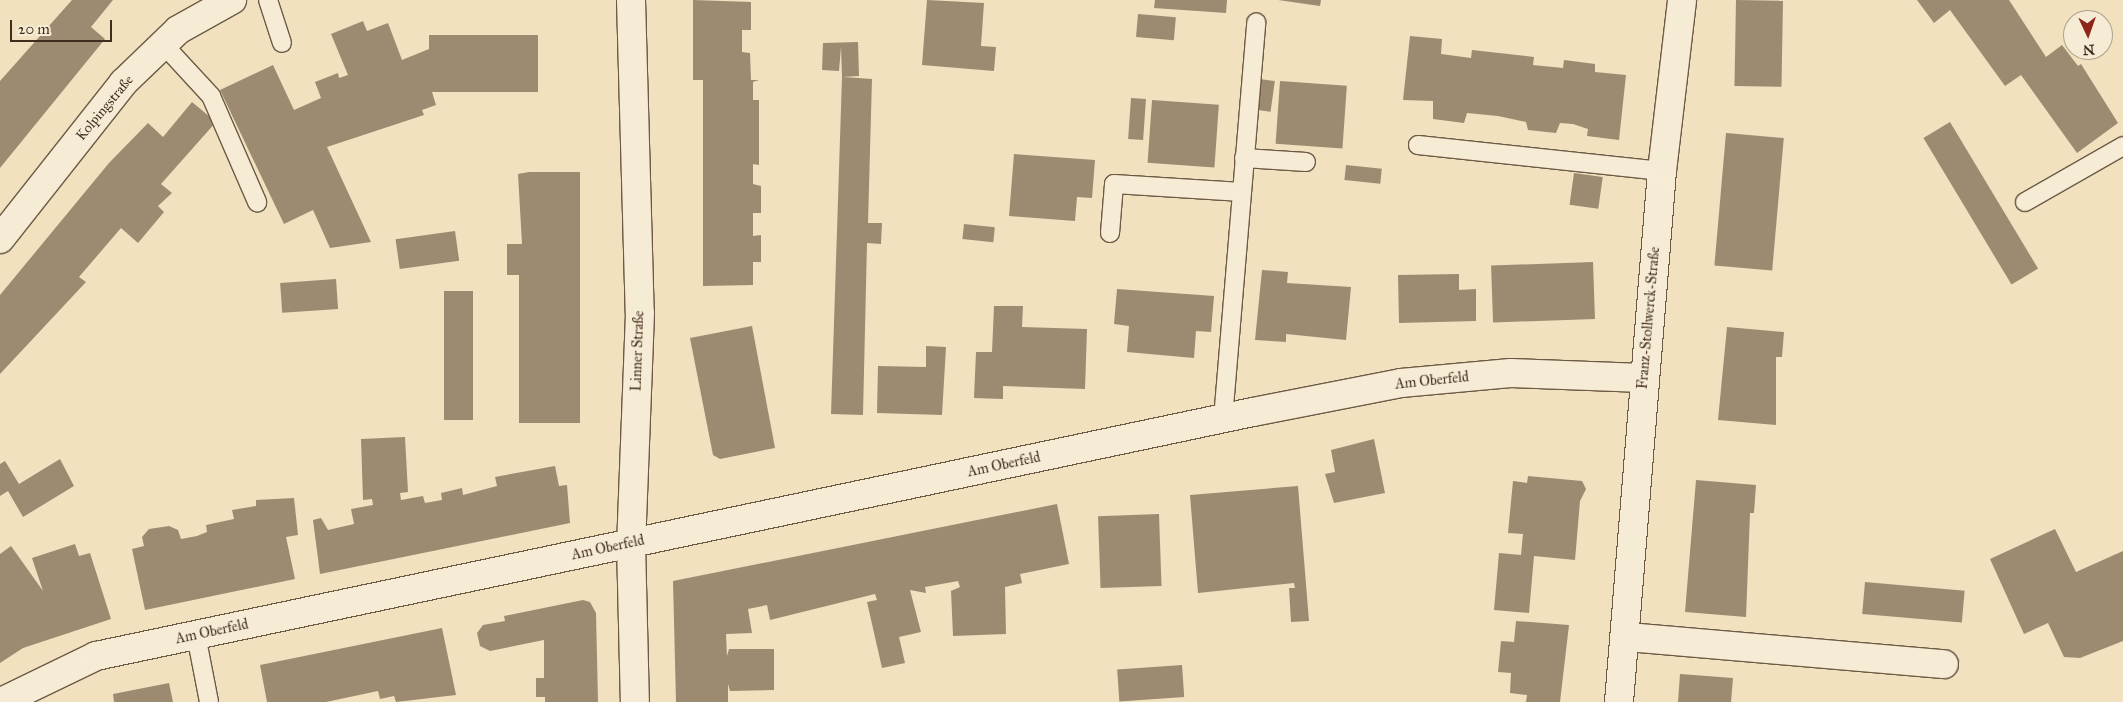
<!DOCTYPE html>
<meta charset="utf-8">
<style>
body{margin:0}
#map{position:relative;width:2123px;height:702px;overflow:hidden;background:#f1e1be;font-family:"IM FELL Great Primer",serif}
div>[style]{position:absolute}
.building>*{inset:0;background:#9d8b71;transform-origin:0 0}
.roads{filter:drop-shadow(1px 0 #6d5a45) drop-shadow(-1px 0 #6d5a45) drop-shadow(0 1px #6d5a45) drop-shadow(0 -1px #6d5a45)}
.lane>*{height:18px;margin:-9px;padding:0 9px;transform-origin:9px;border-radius:9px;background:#f6ecd5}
.street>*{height:28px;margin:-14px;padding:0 14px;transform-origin:14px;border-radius:14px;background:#f6ecd5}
span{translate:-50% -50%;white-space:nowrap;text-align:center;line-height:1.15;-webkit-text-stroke:4px #f6ecd5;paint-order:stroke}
.street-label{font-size:14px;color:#412d1d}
.north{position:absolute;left:2063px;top:10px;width:50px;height:50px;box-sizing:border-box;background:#f6ecd5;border:1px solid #aea08b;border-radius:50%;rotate:177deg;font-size:14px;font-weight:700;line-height:20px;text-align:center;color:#412d1d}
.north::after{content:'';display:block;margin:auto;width:18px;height:22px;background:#8f2418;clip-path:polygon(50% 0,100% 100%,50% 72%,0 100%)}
.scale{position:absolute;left:10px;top:20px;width:102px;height:22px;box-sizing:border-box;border:2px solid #412d1d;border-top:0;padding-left:6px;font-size:15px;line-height:18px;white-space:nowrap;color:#412d1d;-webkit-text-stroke:4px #f6ecd5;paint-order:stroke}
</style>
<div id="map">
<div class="building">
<div style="clip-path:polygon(72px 0,113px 0,91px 27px,105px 39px,0 168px,0 81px)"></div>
<div style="clip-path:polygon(693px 0,751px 2px,751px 30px,742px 30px,742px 52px,750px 53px,751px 80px,759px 80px,753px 82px,753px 100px,759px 100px,759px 165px,753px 164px,753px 184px,761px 186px,761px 213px,753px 213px,753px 236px,761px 235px,761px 262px,753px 262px,753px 285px,703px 286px,703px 80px,693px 80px)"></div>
<div style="clip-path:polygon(927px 0,984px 3px,981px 46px,996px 47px,994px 71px,922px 65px)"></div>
<div style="clip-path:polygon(1155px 0,1227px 0,1226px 13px,1154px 8px)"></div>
<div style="clip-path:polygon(1278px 0,1321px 0,1320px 6px)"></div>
<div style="left:1736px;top:0;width:47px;height:86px;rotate:1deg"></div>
<div style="clip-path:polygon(1917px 0,2009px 0,2046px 57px,2062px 45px,2078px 66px,2081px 64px,2118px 123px,2077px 153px,2021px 75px,2005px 86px,1950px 10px,1934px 23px)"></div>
<div style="left:1138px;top:14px;width:38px;height:23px;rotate:5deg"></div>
<div style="clip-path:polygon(363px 21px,367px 31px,388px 23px,402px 60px,429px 49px,429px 35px,538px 35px,538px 92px,432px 92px,436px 105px,422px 110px,424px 115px,327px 147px,371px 242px,330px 248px,313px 210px,284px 224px,220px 90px,273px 65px,294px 110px,321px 98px,315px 82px,338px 73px,339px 78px,348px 75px,331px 34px)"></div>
<div style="clip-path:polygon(1410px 36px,1442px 39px,1441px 54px,1471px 58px,1472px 50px,1534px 57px,1533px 65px,1563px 68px,1564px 60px,1595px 64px,1595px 72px,1626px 75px,1619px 140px,1587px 136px,1588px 129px,1573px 124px,1560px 123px,1556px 133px,1528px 130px,1526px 122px,1498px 116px,1467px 113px,1464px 123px,1433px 119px,1433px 101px,1403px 100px)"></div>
<div style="clip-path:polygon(858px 42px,859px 76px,843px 77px,872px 79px,868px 223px,882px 223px,881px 244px,867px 243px,863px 415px,831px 414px,842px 77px,841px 47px,839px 71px,822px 70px,823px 43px)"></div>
<div style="left:1260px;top:79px;width:15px;height:31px;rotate:8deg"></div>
<div style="left:1280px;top:81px;width:67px;height:63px;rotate:4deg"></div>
<div style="left:1131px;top:98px;width:15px;height:41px;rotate:4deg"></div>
<div style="left:1152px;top:100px;width:67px;height:63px;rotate:4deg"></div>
<div style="clip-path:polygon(192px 102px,216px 122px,161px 184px,172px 193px,158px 206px,164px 212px,138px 243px,121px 228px,79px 277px,86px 282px,0 374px,0 295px,109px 163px,148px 123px,163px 137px)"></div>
<div style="left:1950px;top:122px;width:171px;height:31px;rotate:59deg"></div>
<div style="left:1726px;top:133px;width:58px;height:133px;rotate:5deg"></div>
<div style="clip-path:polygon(1014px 154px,1095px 160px,1092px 198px,1077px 197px,1075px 221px,1009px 216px)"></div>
<div style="left:1346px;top:165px;width:36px;height:15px;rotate:6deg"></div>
<div style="clip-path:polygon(529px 172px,580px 172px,580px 423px,519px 423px,519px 275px,507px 275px,507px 244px,522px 244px,518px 174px)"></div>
<div style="left:1574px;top:173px;width:29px;height:32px;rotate:8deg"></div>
<div style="left:964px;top:224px;width:31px;height:15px;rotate:6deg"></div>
<div style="left:455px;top:231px;width:30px;height:60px;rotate:82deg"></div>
<div style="left:1593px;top:262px;width:57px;height:102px;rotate:88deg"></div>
<div style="clip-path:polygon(1262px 270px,1288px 272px,1287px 283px,1351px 287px,1346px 340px,1286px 334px,1286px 342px,1255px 340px)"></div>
<div style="clip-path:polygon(1459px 274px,1459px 290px,1476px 289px,1476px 321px,1399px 323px,1398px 275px)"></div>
<div style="left:336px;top:279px;width:30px;height:56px;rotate:86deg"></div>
<div style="clip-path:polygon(1117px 289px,1214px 296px,1211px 332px,1196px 331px,1194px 358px,1127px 352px,1129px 326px,1114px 324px)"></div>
<div style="left:444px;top:291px;width:29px;height:129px"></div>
<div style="clip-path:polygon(994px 306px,1023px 306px,1022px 327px,1087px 329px,1085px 389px,1003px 386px,1003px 399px,974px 398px,976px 352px,992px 352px)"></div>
<div style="clip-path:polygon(752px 326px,775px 448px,720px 459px,713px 455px,690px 338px)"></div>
<div style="clip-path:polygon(1727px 327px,1784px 332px,1782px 357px,1776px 357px,1776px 425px,1718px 420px)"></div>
<div style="clip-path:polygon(926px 346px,946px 347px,942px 415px,877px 413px,878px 366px,926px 367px)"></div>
<div style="clip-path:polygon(405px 437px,408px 492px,400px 493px,401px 500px,423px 496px,425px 503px,442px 500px,441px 493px,462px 488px,463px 495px,497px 486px,495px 477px,555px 466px,559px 486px,567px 485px,570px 523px,320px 574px,313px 520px,321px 518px,328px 530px,354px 524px,351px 509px,373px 505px,372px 499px,363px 500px,361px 439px)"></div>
<div style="clip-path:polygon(1374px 439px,1385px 493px,1334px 503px,1325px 474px,1335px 472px,1331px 450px)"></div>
<div style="clip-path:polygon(60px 459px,74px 486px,23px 517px,8px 491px,0 496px,0 464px,5px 461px,19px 484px)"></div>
<div style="clip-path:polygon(1528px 476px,1582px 481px,1586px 489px,1580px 501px,1575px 560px,1534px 556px,1529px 613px,1494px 610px,1499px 553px,1521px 555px,1523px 534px,1508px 533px,1513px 481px,1527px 483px)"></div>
<div style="clip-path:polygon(1696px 480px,1756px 485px,1754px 513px,1750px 513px,1746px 617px,1685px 612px)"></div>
<div style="clip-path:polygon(1298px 486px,1309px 621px,1291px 622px,1289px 588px,1295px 588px,1294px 583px,1198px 593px,1190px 495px)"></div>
<div style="clip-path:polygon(294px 498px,298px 535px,286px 537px,295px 579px,145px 610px,132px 549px,144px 546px,142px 537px,149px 529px,169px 526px,178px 530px,181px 539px,197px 536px,207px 532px,206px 525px,234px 519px,232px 510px,256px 506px,256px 500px)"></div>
<div style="clip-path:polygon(1057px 504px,1069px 564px,1020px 574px,1022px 583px,1005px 587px,1006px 634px,953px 636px,951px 591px,960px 587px,958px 581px,925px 587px,926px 593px,910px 590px,921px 632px,899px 637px,905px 663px,882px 668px,867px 602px,877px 600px,875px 594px,770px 620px,767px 605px,748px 609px,752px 633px,726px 634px,727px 656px,729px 649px,774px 649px,774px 690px,730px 691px,728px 684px,728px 702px,676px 702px,673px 581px)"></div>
<div style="left:1159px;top:514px;width:72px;height:61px;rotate:88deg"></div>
<div style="clip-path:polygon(2055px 529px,2076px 572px,2123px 551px,2123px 641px,2080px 658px,2064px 657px,2048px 623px,2024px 634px,1990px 559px)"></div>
<div style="clip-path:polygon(75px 544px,79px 556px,90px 553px,111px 619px,23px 648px,0 663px,0 554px,11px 546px,43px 591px,32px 558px)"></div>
<div style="left:1865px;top:582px;width:100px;height:32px;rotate:5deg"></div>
<div style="clip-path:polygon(583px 600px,590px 602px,596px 613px,598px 702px,545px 702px,545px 697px,536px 697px,536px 678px,544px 678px,544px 640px,490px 651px,480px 646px,477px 633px,483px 625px,505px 621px,504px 616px)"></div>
<div style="clip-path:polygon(1516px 621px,1569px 625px,1560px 702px,1526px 702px,1527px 695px,1510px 693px,1511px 673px,1498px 672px,1501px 641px,1514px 642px)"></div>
<div style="clip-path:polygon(442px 628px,456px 695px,396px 702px,394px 696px,380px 699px,378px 691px,326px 702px,267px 702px,260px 665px)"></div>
<div style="left:1182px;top:665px;width:32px;height:65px;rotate:86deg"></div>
<div style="clip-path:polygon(1680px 674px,1733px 678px,1731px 702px,1678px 702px)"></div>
<div style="clip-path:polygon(169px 683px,173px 702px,114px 702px,113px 694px)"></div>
</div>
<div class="roads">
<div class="lane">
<div style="left:268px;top:0;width:45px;rotate:72deg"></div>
<div style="left:163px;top:44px;width:71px;rotate:47.3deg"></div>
<div style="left:211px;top:96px;width:116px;rotate:66.5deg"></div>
<div style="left:1418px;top:145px;width:245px;rotate:6.1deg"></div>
<div style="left:1244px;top:158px;width:62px;rotate:3.7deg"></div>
<div style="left:2025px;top:202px;width:113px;rotate:-29.7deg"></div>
<div style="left:1110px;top:233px;width:49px;rotate:-85.3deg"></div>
<div style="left:1114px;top:184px;width:128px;rotate:3.6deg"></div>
<div style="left:1223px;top:419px;width:398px;rotate:-85.2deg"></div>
<div style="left:196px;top:635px;width:68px;rotate:79deg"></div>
</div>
<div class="street">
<div style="left:631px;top:0;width:313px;rotate:88.4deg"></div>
<div style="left:640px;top:313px;width:230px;rotate:92.2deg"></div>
<div style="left:631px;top:543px;width:159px;rotate:88.6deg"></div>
<div style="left:0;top:239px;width:199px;rotate:-51.7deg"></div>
<div style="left:123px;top:83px;width:76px;rotate:-43.9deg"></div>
<div style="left:178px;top:30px;width:62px;rotate:-29.1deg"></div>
<div style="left:1627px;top:637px;width:318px;rotate:4.9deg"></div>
<div style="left:1px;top:702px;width:106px;rotate:-25.8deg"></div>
<div style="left:96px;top:656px;width:1182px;rotate:-11.91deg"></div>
<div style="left:1253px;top:412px;width:151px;rotate:-11.1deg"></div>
<div style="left:1401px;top:383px;width:110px;rotate:-5.2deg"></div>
<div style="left:1511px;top:373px;width:132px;rotate:2.2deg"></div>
<div style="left:1619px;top:702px;width:533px;rotate:-85.37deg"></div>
<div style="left:1662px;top:171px;width:172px;rotate:-83.3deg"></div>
</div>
</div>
<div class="street-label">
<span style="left:105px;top:108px;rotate:-50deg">Kolpingstraße</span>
<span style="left:1649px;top:318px;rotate:-85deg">Franz-Stollwerck-Straße</span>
<span style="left:638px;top:351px;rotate:-88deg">Linner Straße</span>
<span style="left:1432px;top:381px;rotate:-6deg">Am Oberfeld</span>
<span style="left:1004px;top:465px;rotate:-12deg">Am Oberfeld</span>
<span style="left:608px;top:548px;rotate:-12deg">Am Oberfeld</span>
<span style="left:212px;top:632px;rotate:-12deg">Am Oberfeld</span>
</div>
<div class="north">N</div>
<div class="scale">20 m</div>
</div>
